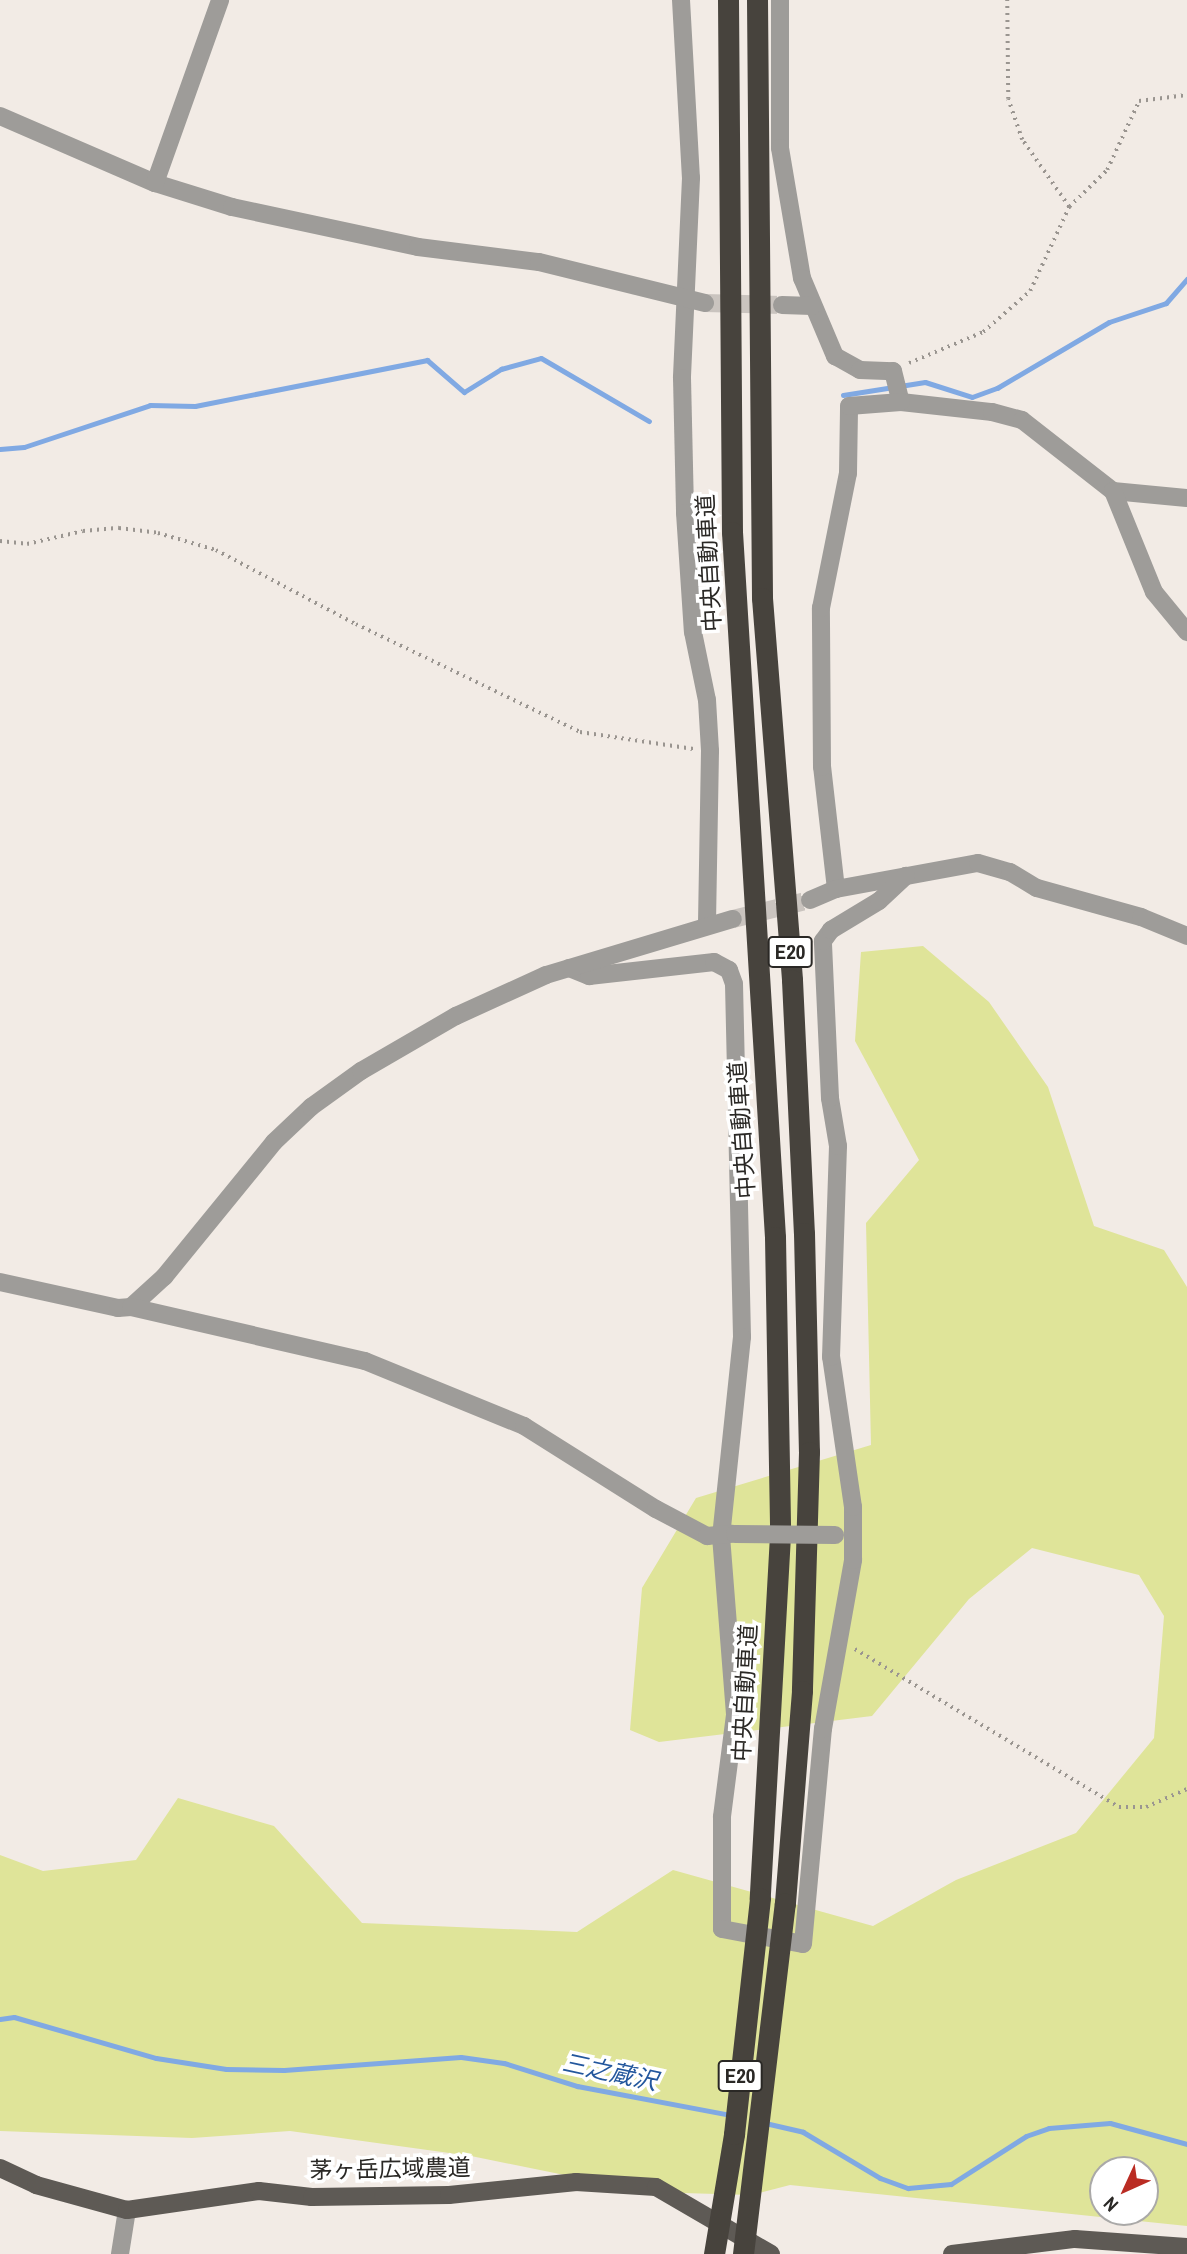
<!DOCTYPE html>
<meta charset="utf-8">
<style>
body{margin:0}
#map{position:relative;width:1187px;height:2254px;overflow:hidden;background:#f2ebe5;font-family:"Archivo Narrow","Noto Sans JP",sans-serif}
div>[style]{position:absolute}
.green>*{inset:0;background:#dfe499}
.stream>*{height:5px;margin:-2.5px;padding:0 2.5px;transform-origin:2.5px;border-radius:2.5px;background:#80a9e3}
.minor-tunnel>*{height:18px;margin-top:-9px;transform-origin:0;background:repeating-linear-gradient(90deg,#cac4bf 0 18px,transparent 0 27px)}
.path>*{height:3.5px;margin-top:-1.75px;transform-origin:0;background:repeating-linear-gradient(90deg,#9a9590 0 2px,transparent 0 7px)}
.minor>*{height:18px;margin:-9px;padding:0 9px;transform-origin:9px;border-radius:9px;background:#9e9c99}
.major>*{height:18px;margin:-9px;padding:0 9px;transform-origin:9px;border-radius:9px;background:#5e5a55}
.highway>*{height:21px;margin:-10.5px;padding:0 10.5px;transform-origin:10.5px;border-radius:10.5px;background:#47433d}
.minor-bridge>*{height:18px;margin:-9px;padding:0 9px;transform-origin:9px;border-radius:9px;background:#9e9c99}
.highway-bridge>*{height:21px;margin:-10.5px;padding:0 10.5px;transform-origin:10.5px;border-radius:10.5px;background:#47433d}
span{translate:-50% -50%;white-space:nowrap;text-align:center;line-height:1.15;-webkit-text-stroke:7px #fff;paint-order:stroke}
.shield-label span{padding:2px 5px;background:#fff;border:2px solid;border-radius:5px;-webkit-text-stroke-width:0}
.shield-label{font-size:21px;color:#2a2825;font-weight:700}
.street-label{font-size:23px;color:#2a2825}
.water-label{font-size:24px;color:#23579d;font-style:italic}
.north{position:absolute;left:1089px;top:2156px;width:70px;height:70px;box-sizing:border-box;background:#fff;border:2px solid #aaa9a8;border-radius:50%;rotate:225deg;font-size:19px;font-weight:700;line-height:28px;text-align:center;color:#2a2825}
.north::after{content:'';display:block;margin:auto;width:24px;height:32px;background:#ba2c23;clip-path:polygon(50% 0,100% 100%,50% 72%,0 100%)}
</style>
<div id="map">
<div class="green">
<div style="clip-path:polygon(evenodd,923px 946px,989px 1002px,1048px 1087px,1094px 1226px,1164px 1250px,1187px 1287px,1187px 2226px,790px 2185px,751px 2195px,648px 2192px,471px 2156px,290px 2131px,192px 2138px,0 2131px,0 1855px,43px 1871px,136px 1860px,178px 1798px,274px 1826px,362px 1923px,577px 1932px,673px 1870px,873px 1926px,956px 1880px,1076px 1833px,1154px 1738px,1164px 1616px,1139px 1575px,1032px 1548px,969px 1599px,872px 1716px,659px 1742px,630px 1730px,642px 1588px,696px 1498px,871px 1445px,866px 1223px,919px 1160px,855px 1041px,861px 952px,923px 946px,1103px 2170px,1145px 2170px,1145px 2212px,1103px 2212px,1103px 2170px)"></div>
</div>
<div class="stream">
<div style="left:843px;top:395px;width:83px;rotate:-9deg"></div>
<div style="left:925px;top:382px;width:49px;rotate:17.7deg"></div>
<div style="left:972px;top:397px;width:27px;rotate:-20deg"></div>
<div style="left:997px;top:388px;width:130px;rotate:-30.5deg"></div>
<div style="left:1109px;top:322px;width:60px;rotate:-18.4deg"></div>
<div style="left:1166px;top:303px;width:32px;rotate:-49deg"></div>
<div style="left:0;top:449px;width:24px;rotate:-5deg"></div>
<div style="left:24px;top:447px;width:133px;rotate:-18.4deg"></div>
<div style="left:150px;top:405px;width:45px;rotate:1.3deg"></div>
<div style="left:195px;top:406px;width:237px;rotate:-11.2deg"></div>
<div style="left:427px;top:360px;width:49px;rotate:40.9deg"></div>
<div style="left:464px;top:392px;width:44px;rotate:-31.9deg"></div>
<div style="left:501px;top:369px;width:41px;rotate:-15.4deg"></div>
<div style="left:541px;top:358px;width:125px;rotate:30.3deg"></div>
<div style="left:0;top:2019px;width:14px;rotate:-8deg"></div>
<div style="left:14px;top:2017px;width:148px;rotate:16.1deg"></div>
<div style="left:156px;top:2058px;width:71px;rotate:8.9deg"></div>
<div style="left:226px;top:2069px;width:58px;rotate:1deg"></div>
<div style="left:284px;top:2070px;width:177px;rotate:-4.2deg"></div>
<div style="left:461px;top:2057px;width:43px;rotate:7.9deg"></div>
<div style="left:504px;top:2063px;width:77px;rotate:17.5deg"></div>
<div style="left:577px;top:2086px;width:157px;rotate:10.7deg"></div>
<div style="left:765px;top:2123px;width:39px;rotate:13deg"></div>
<div style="left:803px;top:2132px;width:90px;rotate:30.9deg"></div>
<div style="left:880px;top:2178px;width:30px;rotate:20deg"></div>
<div style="left:908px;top:2188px;width:43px;rotate:-5.3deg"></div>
<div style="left:951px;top:2184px;width:89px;rotate:-32.6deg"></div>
<div style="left:1026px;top:2136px;width:24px;rotate:-19deg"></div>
<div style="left:1049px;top:2128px;width:61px;rotate:-4.7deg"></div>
<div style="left:1110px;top:2123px;width:80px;rotate:15.3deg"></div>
</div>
<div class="minor-tunnel">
<div style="left:705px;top:303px;width:77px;rotate:1.5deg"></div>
<div style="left:733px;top:919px;width:79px;rotate:-13.9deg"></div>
</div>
<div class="path">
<div style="left:1069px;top:207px;width:53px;rotate:-44.2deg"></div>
<div style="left:1107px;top:170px;width:76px;rotate:-65.1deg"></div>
<div style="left:1139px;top:101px;width:48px;rotate:-7.1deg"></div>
<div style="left:909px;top:363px;width:80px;rotate:-22.7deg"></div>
<div style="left:983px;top:332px;width:62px;rotate:-41.1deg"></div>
<div style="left:1030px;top:291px;width:93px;rotate:-65.1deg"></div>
<div style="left:1069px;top:207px;width:82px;rotate:-125deg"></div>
<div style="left:1022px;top:140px;width:43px;rotate:-108.9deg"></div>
<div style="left:1008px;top:99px;width:99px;rotate:-90.6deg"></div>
<div style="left:0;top:541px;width:27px;rotate:6deg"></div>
<div style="left:27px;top:544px;width:57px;rotate:-13.1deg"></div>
<div style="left:83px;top:531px;width:36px;rotate:-5deg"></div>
<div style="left:119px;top:528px;width:39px;rotate:7deg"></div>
<div style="left:158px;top:533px;width:60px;rotate:16.3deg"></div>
<div style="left:216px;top:550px;width:158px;rotate:27.9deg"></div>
<div style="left:356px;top:624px;width:249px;rotate:25.7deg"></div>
<div style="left:580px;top:732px;width:115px;rotate:8.5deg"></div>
<div style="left:855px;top:1649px;width:308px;rotate:30.9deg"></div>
<div style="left:1119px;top:1807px;width:27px"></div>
<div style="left:1146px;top:1807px;width:45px;rotate:-23.7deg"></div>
</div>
<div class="minor">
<div style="left:681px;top:0;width:178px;rotate:86.8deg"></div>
<div style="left:691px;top:178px;width:200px;rotate:92.6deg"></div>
<div style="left:682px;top:378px;width:135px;rotate:88.7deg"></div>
<div style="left:685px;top:513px;width:119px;rotate:86.2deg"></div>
<div style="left:693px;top:632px;width:69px;rotate:78.4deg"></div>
<div style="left:707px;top:700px;width:51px;rotate:86.6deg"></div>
<div style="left:710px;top:751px;width:174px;rotate:91deg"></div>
<div style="left:780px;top:0;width:148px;rotate:90deg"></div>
<div style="left:780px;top:148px;width:132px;rotate:80.4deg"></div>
<div style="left:802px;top:278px;width:85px;rotate:67.1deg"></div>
<div style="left:835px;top:356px;width:29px;rotate:29deg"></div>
<div style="left:860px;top:370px;width:33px;rotate:2deg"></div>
<div style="left:893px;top:371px;width:32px;rotate:76deg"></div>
<div style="left:901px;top:402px;width:92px;rotate:6.3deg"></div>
<div style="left:992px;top:412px;width:31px;rotate:15deg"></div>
<div style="left:1022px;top:420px;width:115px;rotate:38deg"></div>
<div style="left:1113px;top:491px;width:74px;rotate:5.4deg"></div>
<div style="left:0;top:116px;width:169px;rotate:23.4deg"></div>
<div style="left:155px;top:183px;width:81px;rotate:17.3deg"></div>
<div style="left:232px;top:207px;width:190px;rotate:12.1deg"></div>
<div style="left:418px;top:247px;width:122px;rotate:7.1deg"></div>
<div style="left:539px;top:262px;width:171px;rotate:13.9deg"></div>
<div style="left:155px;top:183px;width:194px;rotate:-70.4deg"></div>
<div style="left:782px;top:305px;width:30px;rotate:2deg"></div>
<div style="left:1113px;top:491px;width:109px;rotate:67.9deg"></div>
<div style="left:1154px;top:592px;width:52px;rotate:50.5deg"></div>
<div style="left:836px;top:889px;width:123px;rotate:-96.5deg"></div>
<div style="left:822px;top:767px;width:159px;rotate:-90.4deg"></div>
<div style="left:821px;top:608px;width:138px;rotate:-78.7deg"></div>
<div style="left:848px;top:473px;width:67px;rotate:-89.1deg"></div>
<div style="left:849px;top:406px;width:52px;rotate:-4.4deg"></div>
<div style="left:810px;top:900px;width:28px;rotate:-23deg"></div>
<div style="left:836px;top:889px;width:144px;rotate:-10.4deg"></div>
<div style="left:978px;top:863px;width:33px;rotate:16deg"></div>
<div style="left:1010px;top:872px;width:31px;rotate:31deg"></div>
<div style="left:1037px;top:888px;width:108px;rotate:15.6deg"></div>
<div style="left:1141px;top:917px;width:50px;rotate:22.4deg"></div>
<div style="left:569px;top:968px;width:22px;rotate:22deg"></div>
<div style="left:589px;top:976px;width:126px;rotate:-6.4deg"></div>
<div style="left:714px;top:962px;width:17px;rotate:28deg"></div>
<div style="left:729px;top:970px;width:15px;rotate:70deg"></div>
<div style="left:734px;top:984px;width:353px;rotate:88.7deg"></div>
<div style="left:742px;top:1337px;width:200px;rotate:96deg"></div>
<div style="left:721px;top:1536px;width:180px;rotate:85.5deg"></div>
<div style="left:735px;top:1715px;width:103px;rotate:97.3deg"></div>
<div style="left:722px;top:1817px;width:112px;rotate:90deg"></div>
<div style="left:722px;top:1929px;width:82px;rotate:10.5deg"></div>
<div style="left:803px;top:1944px;width:216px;rotate:-84.7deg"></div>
<div style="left:823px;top:1729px;width:172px;rotate:-79.9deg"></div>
<div style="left:853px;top:1560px;width:53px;rotate:-90deg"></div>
<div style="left:853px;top:1507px;width:152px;rotate:-98.3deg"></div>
<div style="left:831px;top:1357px;width:211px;rotate:-88.1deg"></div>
<div style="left:838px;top:1146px;width:49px;rotate:-99.5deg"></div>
<div style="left:830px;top:1098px;width:157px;rotate:-92.6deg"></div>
<div style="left:823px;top:941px;width:14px;rotate:-54deg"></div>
<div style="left:831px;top:930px;width:56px;rotate:-31.1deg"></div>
<div style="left:879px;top:901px;width:37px;rotate:-43deg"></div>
<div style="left:0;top:1282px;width:121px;rotate:12.4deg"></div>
<div style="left:118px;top:1308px;width:13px;rotate:-4deg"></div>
<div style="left:131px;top:1307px;width:45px;rotate:-42.3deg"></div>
<div style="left:164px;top:1277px;width:174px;rotate:-50.8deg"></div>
<div style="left:274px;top:1142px;width:51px;rotate:-43.4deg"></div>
<div style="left:311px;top:1107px;width:62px;rotate:-35.8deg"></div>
<div style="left:361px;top:1071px;width:110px;rotate:-30.1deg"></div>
<div style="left:456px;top:1016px;width:99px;rotate:-24.5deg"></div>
<div style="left:546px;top:975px;width:195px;rotate:-16.7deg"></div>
<div style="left:131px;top:1307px;width:240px;rotate:13deg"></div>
<div style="left:365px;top:1361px;width:172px;rotate:22.2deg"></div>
<div style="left:524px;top:1426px;width:156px;rotate:32.2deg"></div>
<div style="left:656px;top:1509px;width:58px;rotate:27.9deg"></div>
<div style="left:707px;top:1536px;width:25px;rotate:-5deg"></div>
<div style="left:120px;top:2254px;width:45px;rotate:-81deg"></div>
</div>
<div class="major">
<div style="left:0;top:2168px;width:40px;rotate:25deg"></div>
<div style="left:36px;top:2185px;width:94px;rotate:15.4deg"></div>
<div style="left:127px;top:2210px;width:133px;rotate:-8.2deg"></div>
<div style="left:259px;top:2191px;width:53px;rotate:6.5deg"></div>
<div style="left:312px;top:2197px;width:137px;rotate:-0.8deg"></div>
<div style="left:449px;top:2195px;width:128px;rotate:-5.8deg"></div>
<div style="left:576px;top:2182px;width:80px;rotate:3.6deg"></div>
<div style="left:656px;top:2187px;width:133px;rotate:30.2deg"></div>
<div style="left:952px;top:2254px;width:124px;rotate:-7deg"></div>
<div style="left:1075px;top:2239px;width:112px;rotate:4.1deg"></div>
</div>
<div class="highway">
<div style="left:728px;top:0;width:532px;rotate:89.57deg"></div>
<div style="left:732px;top:532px;width:706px;rotate:86.51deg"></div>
<div style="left:775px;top:1237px;width:298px;rotate:89deg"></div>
<div style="left:780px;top:1535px;width:364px;rotate:93.2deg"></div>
<div style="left:757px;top:0;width:598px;rotate:89.52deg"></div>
<div style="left:762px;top:598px;width:383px;rotate:85.5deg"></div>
<div style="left:792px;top:980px;width:253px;rotate:87.3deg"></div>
<div style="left:804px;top:1233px;width:219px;rotate:88.7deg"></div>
<div style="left:809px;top:1452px;width:239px;rotate:91.7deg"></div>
<div style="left:802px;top:1691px;width:214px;rotate:94.6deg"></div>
</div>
<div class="minor-bridge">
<div style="left:735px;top:1534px;width:100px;rotate:0.6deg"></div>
</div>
<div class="highway-bridge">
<div style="left:714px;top:2254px;width:122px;rotate:-80.5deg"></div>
<div style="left:734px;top:2134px;width:237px;rotate:-83.7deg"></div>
<div style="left:743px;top:2254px;width:353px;rotate:-83.2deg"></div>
</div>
<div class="shield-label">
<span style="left:790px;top:952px">E20</span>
<span style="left:740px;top:2076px">E20</span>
</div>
<div class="street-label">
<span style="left:709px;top:563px;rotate:-93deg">中央自動車道</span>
<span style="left:742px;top:1130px;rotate:-94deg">中央自動車道</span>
<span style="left:745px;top:1693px;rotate:-87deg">中央自動車道</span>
<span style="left:390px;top:2169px;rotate:-1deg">茅ヶ岳広域農道</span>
</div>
<div class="water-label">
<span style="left:610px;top:2072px;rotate:12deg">三之蔵沢</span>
</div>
<div class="north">N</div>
</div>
